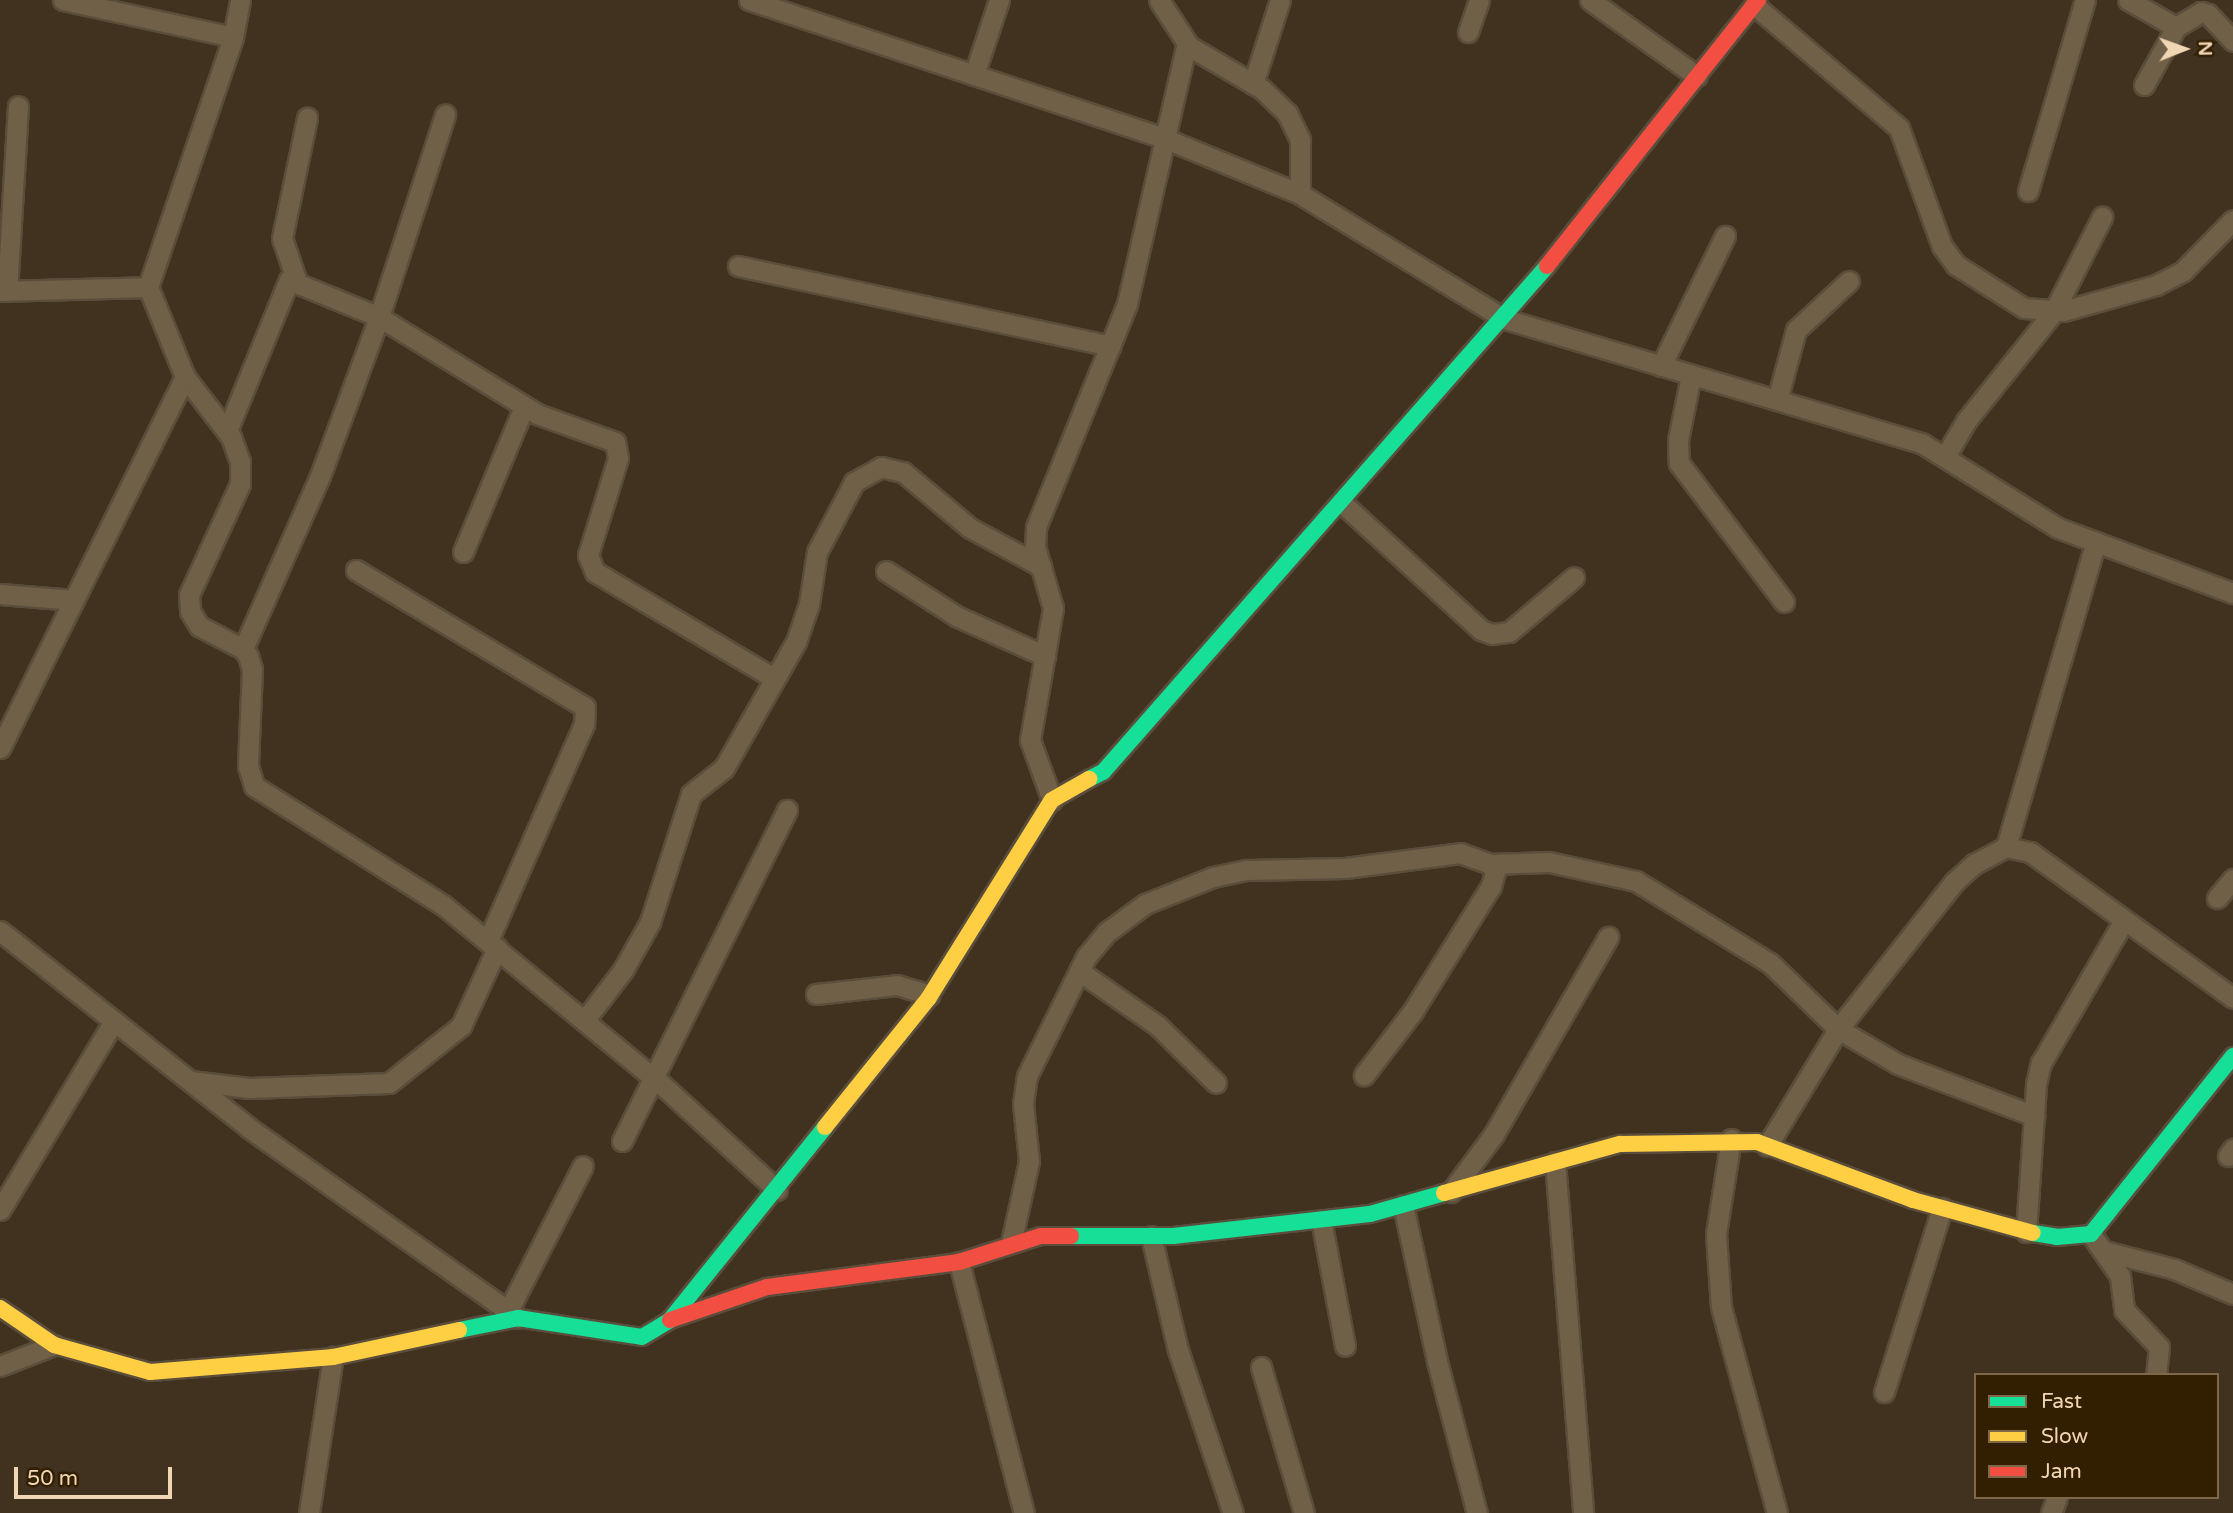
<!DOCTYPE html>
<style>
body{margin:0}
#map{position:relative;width:2233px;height:1513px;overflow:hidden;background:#40321e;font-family:"Varela Round",sans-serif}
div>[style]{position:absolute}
.roads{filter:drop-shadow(2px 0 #5a4d3b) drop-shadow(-2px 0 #5a4d3b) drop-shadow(0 2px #5a4d3b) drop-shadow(0 -2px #5a4d3b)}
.street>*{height:19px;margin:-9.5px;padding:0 9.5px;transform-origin:9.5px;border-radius:9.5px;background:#706047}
.fast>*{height:16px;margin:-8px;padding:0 8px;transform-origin:8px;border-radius:8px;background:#16e098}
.slow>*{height:16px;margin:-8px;padding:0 8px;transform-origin:8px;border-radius:8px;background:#ffcf43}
.jam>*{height:16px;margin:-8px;padding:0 8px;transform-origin:8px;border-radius:8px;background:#f24e42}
span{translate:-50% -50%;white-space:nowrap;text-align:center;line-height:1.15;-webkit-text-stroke:5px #321e00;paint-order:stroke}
.legend{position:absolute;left:1974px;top:1373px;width:245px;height:126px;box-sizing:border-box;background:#321e00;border:2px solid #7e6848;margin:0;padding:9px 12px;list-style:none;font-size:21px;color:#f1d6b4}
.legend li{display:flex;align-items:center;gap:14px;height:35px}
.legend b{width:35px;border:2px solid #7e6848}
.north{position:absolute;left:2149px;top:14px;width:70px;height:70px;-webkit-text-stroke:5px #321e00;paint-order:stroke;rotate:89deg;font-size:19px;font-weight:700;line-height:28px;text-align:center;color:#f1d6b4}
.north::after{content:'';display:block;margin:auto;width:24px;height:32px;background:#f1d6b4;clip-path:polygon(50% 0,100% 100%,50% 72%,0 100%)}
.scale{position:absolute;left:14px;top:1467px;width:158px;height:32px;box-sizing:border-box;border:4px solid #f1d6b4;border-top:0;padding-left:9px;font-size:21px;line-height:24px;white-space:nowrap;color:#f1d6b4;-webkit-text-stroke:5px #321e00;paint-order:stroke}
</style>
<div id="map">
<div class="roads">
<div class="street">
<div style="left:63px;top:0;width:174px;rotate:12.3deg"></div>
<div style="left:749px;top:0;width:440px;rotate:18.4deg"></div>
<div style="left:1166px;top:139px;width:145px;rotate:22.3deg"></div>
<div style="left:1300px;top:194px;width:240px;rotate:31.4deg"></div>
<div style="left:1505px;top:319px;width:436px;rotate:16.6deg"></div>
<div style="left:1923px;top:444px;width:159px;rotate:31.9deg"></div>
<div style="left:2058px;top:528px;width:187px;rotate:20.4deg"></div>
<div style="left:1590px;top:0;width:131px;rotate:35.4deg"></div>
<div style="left:2128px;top:0;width:55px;rotate:29.4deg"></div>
<div style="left:1754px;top:5px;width:190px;rotate:40.3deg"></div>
<div style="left:1899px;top:128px;width:126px;rotate:70deg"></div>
<div style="left:1942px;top:246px;width:24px;rotate:54deg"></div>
<div style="left:1956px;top:265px;width:80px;rotate:32.3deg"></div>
<div style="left:2024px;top:308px;width:39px;rotate:4deg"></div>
<div style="left:2063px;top:311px;width:97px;rotate:-15.6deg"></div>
<div style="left:2156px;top:285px;width:30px;rotate:-27deg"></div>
<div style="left:2183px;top:271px;width:71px;rotate:-45.6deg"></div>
<div style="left:1468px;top:32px;width:34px;rotate:-71deg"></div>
<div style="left:1187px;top:45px;width:87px;rotate:30.4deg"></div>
<div style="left:1262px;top:89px;width:35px;rotate:44deg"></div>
<div style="left:1287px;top:113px;width:30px;rotate:64deg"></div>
<div style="left:1300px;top:140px;width:54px;rotate:90deg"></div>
<div style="left:974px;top:75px;width:79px;rotate:-71.6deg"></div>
<div style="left:1253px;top:84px;width:88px;rotate:-72.2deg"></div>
<div style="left:2144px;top:85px;width:66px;rotate:-61.1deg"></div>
<div style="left:2176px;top:27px;width:29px;rotate:-31deg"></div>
<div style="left:2201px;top:12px;width:7px;rotate:16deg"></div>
<div style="left:2208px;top:14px;width:37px;rotate:47deg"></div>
<div style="left:2028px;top:191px;width:199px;rotate:-73.4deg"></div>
<div style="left:738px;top:266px;width:381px;rotate:12.1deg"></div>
<div style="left:296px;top:279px;width:43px;rotate:-108.9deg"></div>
<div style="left:282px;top:238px;width:123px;rotate:-78.2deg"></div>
<div style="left:0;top:291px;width:148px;rotate:-1.5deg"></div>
<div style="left:7px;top:291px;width:185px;rotate:-86.6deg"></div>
<div style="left:1661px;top:366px;width:145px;rotate:-63.8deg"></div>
<div style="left:1691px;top:375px;width:66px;rotate:101.3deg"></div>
<div style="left:1678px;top:440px;width:23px;rotate:88deg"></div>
<div style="left:1679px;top:463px;width:174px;rotate:52.9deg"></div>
<div style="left:185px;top:377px;width:76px;rotate:52.5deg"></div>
<div style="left:231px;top:437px;width:27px;rotate:70deg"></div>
<div style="left:240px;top:462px;width:22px;rotate:90deg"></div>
<div style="left:240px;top:484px;width:122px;rotate:114.7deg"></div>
<div style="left:189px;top:595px;width:16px;rotate:86deg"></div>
<div style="left:190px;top:611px;width:17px;rotate:59deg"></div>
<div style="left:199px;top:626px;width:50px;rotate:27.6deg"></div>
<div style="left:243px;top:649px;width:9px;rotate:54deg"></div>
<div style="left:248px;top:656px;width:14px;rotate:73deg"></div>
<div style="left:252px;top:669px;width:97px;rotate:92.4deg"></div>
<div style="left:248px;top:766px;width:21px;rotate:73deg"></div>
<div style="left:254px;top:786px;width:223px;rotate:32.2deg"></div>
<div style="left:443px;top:905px;width:282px;rotate:39.4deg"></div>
<div style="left:661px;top:1084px;width:157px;rotate:42.4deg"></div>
<div style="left:1777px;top:400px;width:73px;rotate:-74.8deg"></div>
<div style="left:1796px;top:330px;width:72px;rotate:-42.8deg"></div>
<div style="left:227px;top:431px;width:163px;rotate:-67.7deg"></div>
<div style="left:289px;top:280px;width:97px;rotate:22.3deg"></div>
<div style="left:379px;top:317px;width:185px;rotate:31.5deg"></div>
<div style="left:537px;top:414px;width:83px;rotate:19.7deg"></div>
<div style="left:615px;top:442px;width:16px;rotate:79deg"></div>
<div style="left:618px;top:458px;width:102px;rotate:107.2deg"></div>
<div style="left:588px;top:555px;width:18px;rotate:68deg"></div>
<div style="left:595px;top:572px;width:209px;rotate:30.7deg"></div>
<div style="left:1945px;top:457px;width:42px;rotate:-59.7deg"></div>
<div style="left:1966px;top:421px;width:141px;rotate:-51.3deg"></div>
<div style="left:2054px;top:311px;width:106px;rotate:-62.9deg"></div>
<div style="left:1342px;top:503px;width:188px;rotate:42.4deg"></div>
<div style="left:1481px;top:630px;width:12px;rotate:20deg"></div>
<div style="left:1492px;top:634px;width:17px;rotate:-7deg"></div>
<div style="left:1509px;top:632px;width:85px;rotate:-40.2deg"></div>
<div style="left:463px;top:552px;width:157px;rotate:-67.2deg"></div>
<div style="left:356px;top:570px;width:267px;rotate:30.9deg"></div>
<div style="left:585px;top:707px;width:17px;rotate:93deg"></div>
<div style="left:584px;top:724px;width:237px;rotate:113.9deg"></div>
<div style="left:886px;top:571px;width:83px;rotate:32.7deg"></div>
<div style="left:956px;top:616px;width:98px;rotate:24.2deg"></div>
<div style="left:0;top:594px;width:74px;rotate:4.6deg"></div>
<div style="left:243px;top:649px;width:189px;rotate:-66deg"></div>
<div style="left:320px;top:476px;width:170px;rotate:-69.6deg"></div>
<div style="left:379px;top:317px;width:213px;rotate:-71.9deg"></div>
<div style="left:0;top:748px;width:415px;rotate:-63.5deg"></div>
<div style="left:185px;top:377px;width:97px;rotate:-112.3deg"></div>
<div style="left:148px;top:287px;width:264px;rotate:-71.2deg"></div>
<div style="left:233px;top:37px;width:38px;rotate:-79deg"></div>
<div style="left:1052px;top:800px;width:64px;rotate:-110.1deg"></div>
<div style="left:1030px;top:740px;width:134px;rotate:-80.1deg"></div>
<div style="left:1053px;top:608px;width:64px;rotate:-106.4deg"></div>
<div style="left:1035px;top:547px;width:20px;rotate:-87deg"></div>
<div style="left:1036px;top:527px;width:241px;rotate:-67.8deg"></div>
<div style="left:1127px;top:304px;width:268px;rotate:-77.1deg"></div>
<div style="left:1187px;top:43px;width:51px;rotate:-123.1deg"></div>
<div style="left:2006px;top:847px;width:318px;rotate:-73.6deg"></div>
<div style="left:1490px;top:864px;width:59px;rotate:-1.9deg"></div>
<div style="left:1549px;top:862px;width:89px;rotate:12.3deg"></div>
<div style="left:1636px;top:881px;width:157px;rotate:31.5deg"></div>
<div style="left:1770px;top:963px;width:95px;rotate:44.1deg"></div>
<div style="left:1838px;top:1029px;width:69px;rotate:30.3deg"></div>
<div style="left:1898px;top:1064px;width:146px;rotate:20.9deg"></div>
<div style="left:2217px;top:898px;width:25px;rotate:-50deg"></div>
<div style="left:0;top:931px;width:318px;rotate:38.3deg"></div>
<div style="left:249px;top:1128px;width:329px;rotate:35.2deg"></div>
<div style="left:1079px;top:971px;width:96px;rotate:34.8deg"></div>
<div style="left:1158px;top:1026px;width:81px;rotate:44.5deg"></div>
<div style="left:816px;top:994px;width:81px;rotate:-6.3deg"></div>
<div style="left:897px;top:985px;width:34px;rotate:17deg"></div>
<div style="left:584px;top:1021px;width:64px;rotate:-52.6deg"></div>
<div style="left:623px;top:970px;width:55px;rotate:-60.6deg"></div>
<div style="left:650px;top:922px;width:134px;rotate:-72.2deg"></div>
<div style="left:691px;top:794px;width:42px;rotate:-38.2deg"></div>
<div style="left:724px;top:768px;width:145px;rotate:-60.3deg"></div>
<div style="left:796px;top:642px;width:40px;rotate:-71.1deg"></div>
<div style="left:809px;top:604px;width:53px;rotate:-81.3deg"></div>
<div style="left:817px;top:552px;width:79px;rotate:-62.1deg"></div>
<div style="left:854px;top:482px;width:31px;rotate:-29deg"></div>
<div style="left:881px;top:467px;width:23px;rotate:13deg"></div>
<div style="left:903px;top:472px;width:87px;rotate:39.9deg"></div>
<div style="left:970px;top:528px;width:81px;rotate:28.2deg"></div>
<div style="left:191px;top:1081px;width:58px;rotate:6.9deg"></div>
<div style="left:249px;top:1088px;width:140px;rotate:-2deg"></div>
<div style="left:389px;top:1083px;width:92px;rotate:-38.4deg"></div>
<div style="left:461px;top:1026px;width:86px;rotate:-65.2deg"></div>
<div style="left:1731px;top:1139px;width:96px;rotate:99deg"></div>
<div style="left:1716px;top:1234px;width:73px;rotate:86.1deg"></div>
<div style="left:1721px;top:1307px;width:213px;rotate:74.8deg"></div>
<div style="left:622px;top:1141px;width:370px;rotate:-63.5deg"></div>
<div style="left:1767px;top:1146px;width:137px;rotate:-58.7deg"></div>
<div style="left:1838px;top:1029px;width:187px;rotate:-51.7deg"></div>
<div style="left:1954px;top:882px;width:27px;rotate:-42deg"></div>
<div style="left:1974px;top:864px;width:36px;rotate:-28deg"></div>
<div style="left:2006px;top:847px;width:25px;rotate:12deg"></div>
<div style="left:2030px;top:852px;width:250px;rotate:35.7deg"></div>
<div style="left:2228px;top:1156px;width:9px;rotate:-54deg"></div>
<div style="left:1555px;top:1162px;width:352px;rotate:85.4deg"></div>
<div style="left:1451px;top:1192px;width:72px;rotate:-53.4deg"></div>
<div style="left:1494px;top:1134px;width:228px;rotate:-59.9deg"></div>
<div style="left:1403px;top:1205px;width:160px;rotate:77.7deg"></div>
<div style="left:1437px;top:1361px;width:157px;rotate:75.3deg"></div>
<div style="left:0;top:1210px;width:221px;rotate:-58.9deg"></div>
<div style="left:1321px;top:1220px;width:128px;rotate:79.2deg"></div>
<div style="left:2026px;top:1232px;width:148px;rotate:-86.1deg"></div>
<div style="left:2036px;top:1084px;width:22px;rotate:-77deg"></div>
<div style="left:2041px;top:1063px;width:163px;rotate:-59.8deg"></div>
<div style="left:2091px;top:1234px;width:51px;rotate:55.4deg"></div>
<div style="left:2120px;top:1276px;width:34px;rotate:83deg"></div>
<div style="left:2124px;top:1310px;width:51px;rotate:46.6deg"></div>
<div style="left:2159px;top:1347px;width:28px;rotate:96deg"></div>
<div style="left:1151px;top:1236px;width:117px;rotate:76.7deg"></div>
<div style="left:1178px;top:1350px;width:172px;rotate:71.4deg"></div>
<div style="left:1011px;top:1243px;width:84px;rotate:-77.6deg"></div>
<div style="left:1029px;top:1161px;width:57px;rotate:-96deg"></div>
<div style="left:1023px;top:1104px;width:28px;rotate:-82deg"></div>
<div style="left:1027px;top:1076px;width:133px;rotate:-63.6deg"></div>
<div style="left:1086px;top:957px;width:33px;rotate:-50deg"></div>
<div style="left:1107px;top:932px;width:47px;rotate:-36.4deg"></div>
<div style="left:1145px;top:904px;width:73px;rotate:-21.7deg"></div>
<div style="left:1213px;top:877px;width:35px;rotate:-12deg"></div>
<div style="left:1247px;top:870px;width:98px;rotate:-1.2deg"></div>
<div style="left:1345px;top:868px;width:116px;rotate:-7.4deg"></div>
<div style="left:1460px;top:853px;width:32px;rotate:20deg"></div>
<div style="left:1490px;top:864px;width:9px;rotate:58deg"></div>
<div style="left:1495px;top:872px;width:15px;rotate:106deg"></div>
<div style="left:1491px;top:886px;width:147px;rotate:122deg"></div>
<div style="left:1413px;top:1011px;width:81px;rotate:127.4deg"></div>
<div style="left:2104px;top:1251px;width:72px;rotate:14.4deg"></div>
<div style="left:2174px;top:1269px;width:64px;rotate:23deg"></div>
<div style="left:959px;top:1262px;width:259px;rotate:75.5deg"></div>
<div style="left:508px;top:1311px;width:163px;rotate:-62.7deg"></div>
<div style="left:0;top:1366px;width:58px;rotate:-21.3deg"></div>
<div style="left:1261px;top:1367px;width:152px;rotate:73.6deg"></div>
<div style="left:1884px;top:1392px;width:193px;rotate:-72.5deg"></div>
<div style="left:309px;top:1513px;width:158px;rotate:-81.3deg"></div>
<div style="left:2051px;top:1513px;width:17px;rotate:-69deg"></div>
</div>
<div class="fast">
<div style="left:1089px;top:779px;width:16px;rotate:-27deg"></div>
<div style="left:1103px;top:772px;width:673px;rotate:-48.73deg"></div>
<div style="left:2033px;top:1233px;width:24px;rotate:9deg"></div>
<div style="left:2057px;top:1237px;width:34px;rotate:-5deg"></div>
<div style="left:2091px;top:1234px;width:228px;rotate:-51.4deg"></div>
<div style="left:1071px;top:1236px;width:102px"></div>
<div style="left:1173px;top:1236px;width:198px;rotate:-6.4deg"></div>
<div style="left:1370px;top:1214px;width:77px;rotate:-15.8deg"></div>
<div style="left:459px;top:1330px;width:60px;rotate:-11.5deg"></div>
<div style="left:518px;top:1318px;width:125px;rotate:8.7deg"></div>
<div style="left:642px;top:1337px;width:33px;rotate:-31deg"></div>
<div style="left:670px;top:1320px;width:248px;rotate:-51.2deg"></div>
</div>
<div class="slow">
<div style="left:825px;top:1127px;width:164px;rotate:-51.2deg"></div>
<div style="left:928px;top:999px;width:234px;rotate:-58.1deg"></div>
<div style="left:1052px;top:800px;width:43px;rotate:-29.6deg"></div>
<div style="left:1444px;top:1193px;width:183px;rotate:-15.6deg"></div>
<div style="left:1620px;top:1144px;width:137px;rotate:-0.8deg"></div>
<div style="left:1757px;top:1142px;width:166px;rotate:20.4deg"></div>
<div style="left:1913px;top:1200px;width:124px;rotate:15.4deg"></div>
<div style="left:0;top:1308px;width:65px;rotate:34.4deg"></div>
<div style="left:54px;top:1345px;width:100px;rotate:15.7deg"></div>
<div style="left:150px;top:1372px;width:184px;rotate:-4.7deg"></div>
<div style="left:333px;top:1357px;width:129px;rotate:-12.1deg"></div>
</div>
<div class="jam">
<div style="left:1547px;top:266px;width:340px;rotate:-51.6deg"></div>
<div style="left:670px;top:1320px;width:102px;rotate:-18.8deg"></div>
<div style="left:767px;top:1287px;width:194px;rotate:-7.4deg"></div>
<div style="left:959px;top:1262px;width:86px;rotate:-17.6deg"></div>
<div style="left:1041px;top:1236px;width:30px"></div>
</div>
</div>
<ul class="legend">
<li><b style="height:9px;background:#16e098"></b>Fast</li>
<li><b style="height:9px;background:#ffcf43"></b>Slow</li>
<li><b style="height:9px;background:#f24e42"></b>Jam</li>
</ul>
<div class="north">N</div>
<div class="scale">50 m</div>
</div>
